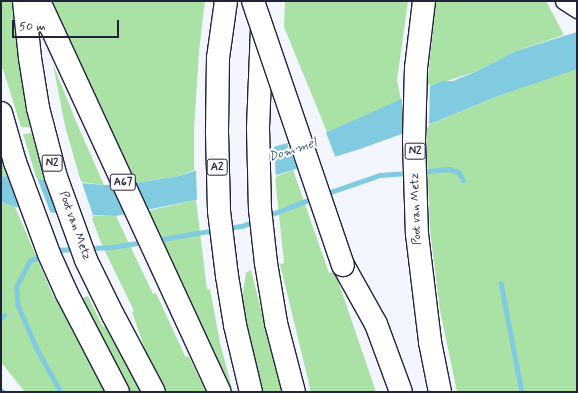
<!DOCTYPE html>
<style>
body{margin:0}
#map{position:relative;width:578px;height:393px;overflow:hidden;background:#f3f6fe;font-family:Mynerve,sans-serif}
div>[style]{position:absolute}
.green>*{inset:0;background:#aae1a4}
.water>*{inset:0;background:#80cbe0}
.pier>*{inset:0;background:#f3f6fe;transform-origin:0 0}
.stream>*{height:4.5px;margin:-2.25px;padding:0 2.25px;transform-origin:2.25px;border-radius:2.25px;background:#80cbe0}
.roads{filter:drop-shadow(1px 0 #22223b) drop-shadow(-1px 0 #22223b) drop-shadow(0 1px #22223b) drop-shadow(0 -1px #22223b)}
.street>*{height:15px;margin:-7.5px;padding:0 7.5px;transform-origin:7.5px;border-radius:7.5px;background:#fff}
.highway>*{height:22px;margin:-11px;padding:0 11px;transform-origin:11px;border-radius:11px;background:#fff}
.bridges{filter:drop-shadow(1px 0 #22223b) drop-shadow(-1px 0 #22223b) drop-shadow(0 1px #22223b) drop-shadow(0 -1px #22223b)}
.highway-bridge>*{height:22px;margin:-11px;padding:0 11px;transform-origin:11px;border-radius:11px;background:#fff}
span{translate:-50% -50%;white-space:nowrap;text-align:center;line-height:1.15;-webkit-text-stroke:4px #fff;paint-order:stroke}
.shield-label span{padding:1px 3px;background:#fff;border:1px solid;border-radius:3px;-webkit-text-stroke-width:0}
.shield-label{font-size:11px;color:#22223b;font-weight:700}
.street-label{font-size:12px;color:#22223b}
.water-label{font-size:13px;color:#435d75;font-style:italic}
.frame{position:absolute;inset:0;border:2px solid #22223b;pointer-events:none}
.scale{position:absolute;left:12px;top:20px;width:107px;height:18px;box-sizing:border-box;border:2px solid #22223b;border-top:0;padding-left:5px;font-size:12px;line-height:14px;white-space:nowrap;color:#22223b;-webkit-text-stroke:3px #fff;paint-order:stroke}
</style>
<div id="map">
<div class="green">
<div style="clip-path:polygon(1px 1px,14px 1px,20px 67px,31px 127px,21px 127px,3px 69px,1px 69px)"></div>
<div style="clip-path:polygon(49px 1px,205px 1px,199px 51px,194px 129px,194px 170px,179px 176px,136px 183px)"></div>
<div style="clip-path:polygon(285px 1px,408px 1px,397px 80px,401px 100px,327px 132px,284px 27px)"></div>
<div style="clip-path:polygon(436px 1px,546px 1px,564px 35px,516px 51px,475px 72px,427px 87px)"></div>
<div style="clip-path:polygon(53px 64px,75px 119px,104px 185px,81px 182px,65px 126px)"></div>
<div style="clip-path:polygon(575px 68px,577px 69px,577px 392px,457px 392px,440px 310px,430px 230px,426px 126px,498px 96px)"></div>
<div style="clip-path:polygon(32px 133px,44px 180px,37px 180px,23px 134px)"></div>
<div style="clip-path:polygon(1px 153px,9px 178px,1px 175px)"></div>
<div style="clip-path:polygon(293px 170px,329px 273px,335px 272px,376px 392px,311px 392px,280px 264px,284px 263px,275px 177px)"></div>
<div style="clip-path:polygon(196px 200px,207px 290px,210px 289px,220px 343px,233px 392px,228px 392px,147px 211px)"></div>
<div style="clip-path:polygon(1px 202px,15px 207px,55px 300px,58px 300px,109px 392px,25px 392px,1px 362px)"></div>
<div style="clip-path:polygon(91px 216px,116px 216px,153px 294px,156px 293px,185px 356px,189px 357px,206px 392px,163px 392px,153px 373px,132px 312px,134px 311px,102px 245px)"></div>
<div style="clip-path:polygon(251px 270px,265px 326px,282px 392px,259px 392px,240px 310px,246px 273px)"></div>
<div style="clip-path:polygon(88px 296px,103px 327px,106px 326px,141px 392px,121px 392px,82px 313px,82px 298px)"></div>
</div>
<div class="water">
<div style="clip-path:polygon(577px 32px,577px 69px,498px 96px,435px 122px,360px 149px,196px 200px,116px 216px,61px 214px,15px 207px,1px 202px,1px 176px,104px 185px,136px 183px,179px 176px,233px 158px,327px 132px,442px 81px,453px 81px,475px 72px,516px 51px)"></div>
</div>
<div class="pier">
<div style="clip-path:polygon(430px 84px,429px 127px,403px 136px,402px 97px)"></div>
<div style="left:325px;top:130px;width:31px;height:40px;rotate:69deg"></div>
<div style="clip-path:polygon(274px 146px,276px 179px,197px 202px,196px 167px)"></div>
<div style="clip-path:polygon(8px 175px,37px 178px,51px 214px,21px 210px)"></div>
<div style="clip-path:polygon(45px 178px,81px 180px,94px 218px,57px 215px)"></div>
</div>
<div class="stream">
<div style="left:420px;top:172px;width:29px;rotate:-6deg"></div>
<div style="left:449px;top:169px;width:10px;rotate:17deg"></div>
<div style="left:459px;top:172px;width:9px;rotate:63deg"></div>
<div style="left:325px;top:194px;width:58px;rotate:-19.1deg"></div>
<div style="left:380px;top:175px;width:28px;rotate:-4deg"></div>
<div style="left:267px;top:216px;width:50px;rotate:-21deg"></div>
<div style="left:227px;top:228px;width:15px;rotate:-8deg"></div>
<div style="left:242px;top:226px;width:14px;rotate:-21deg"></div>
<div style="left:156px;top:240px;width:61px;rotate:-9.5deg"></div>
<div style="left:89px;top:248px;width:23px;rotate:-2deg"></div>
<div style="left:112px;top:247px;width:33px;rotate:-9deg"></div>
<div style="left:55px;top:250px;width:20px;rotate:-3deg"></div>
<div style="left:43px;top:255px;width:14px;rotate:155deg"></div>
<div style="left:30px;top:261px;width:29px;rotate:117deg"></div>
<div style="left:17px;top:287px;width:18px;rotate:87deg"></div>
<div style="left:18px;top:305px;width:48px;rotate:66.6deg"></div>
<div style="left:37px;top:349px;width:49px;rotate:60.8deg"></div>
<div style="left:501px;top:283px;width:111px;rotate:79.1deg"></div>
<div style="left:1px;top:318px;width:4px;rotate:-45deg"></div>
<div style="left:1px;top:390px;width:3px;rotate:45deg"></div>
</div>
<div class="roads">
<div class="street">
<div style="left:563px;top:1px;width:17px;rotate:33deg"></div>
</div>
<div class="highway">
<div style="left:24px;top:1px;width:57px;rotate:84deg"></div>
<div style="left:30px;top:58px;width:51px;rotate:80.9deg"></div>
<div style="left:38px;top:108px;width:71px;rotate:75.4deg"></div>
<div style="left:56px;top:177px;width:88px;rotate:70.1deg"></div>
<div style="left:86px;top:260px;width:61px;rotate:63.9deg"></div>
<div style="left:113px;top:315px;width:87px;rotate:62deg"></div>
<div style="left:39px;top:1px;width:431px;rotate:65.2deg"></div>
<div style="left:226px;top:1px;width:58px;rotate:98deg"></div>
<div style="left:218px;top:58px;width:75px;rotate:90.8deg"></div>
<div style="left:217px;top:133px;width:78px;rotate:88.5deg"></div>
<div style="left:219px;top:211px;width:65px;rotate:83deg"></div>
<div style="left:227px;top:276px;width:50px;rotate:80.7deg"></div>
<div style="left:235px;top:325px;width:69px;rotate:76.6deg"></div>
<div style="left:424px;top:1px;width:67px;rotate:96.8deg"></div>
<div style="left:416px;top:68px;width:73px;rotate:91.6deg"></div>
<div style="left:414px;top:141px;width:93px;rotate:88.2deg"></div>
<div style="left:417px;top:234px;width:109px;rotate:83.1deg"></div>
<div style="left:430px;top:342px;width:51px;rotate:78.7deg"></div>
<div style="left:262px;top:28px;width:100px;rotate:92.3deg"></div>
<div style="left:258px;top:128px;width:81px;rotate:88.6deg"></div>
<div style="left:260px;top:209px;width:54px;rotate:83.7deg"></div>
<div style="left:266px;top:263px;width:61px;rotate:80.5deg"></div>
<div style="left:276px;top:323px;width:71px;rotate:75.4deg"></div>
<div style="left:1px;top:113px;width:51px;rotate:74.1deg"></div>
<div style="left:15px;top:162px;width:98px;rotate:69.7deg"></div>
<div style="left:49px;top:254px;width:44px;rotate:65.8deg"></div>
<div style="left:67px;top:294px;width:110px;rotate:62.5deg"></div>
<div style="left:343px;top:265px;width:68px;rotate:60.8deg"></div>
<div style="left:376px;top:324px;width:72px;rotate:69.8deg"></div>
</div>
</div>
<div class="bridges">
<div class="highway-bridge">
<div style="left:253px;top:1px;width:279px;rotate:71.2deg"></div>
</div>
</div>
<div class="shield-label">
<span style="left:415px;top:151px">N2</span>
<span style="left:52px;top:163px">N2</span>
<span style="left:217px;top:167px">A2</span>
<span style="left:123px;top:182px">A67</span>
</div>
<div class="street-label">
<span style="left:417px;top:209px;rotate:-92deg">Poot van Metz</span>
<span style="left:74px;top:226px;rotate:70deg">Poot van Metz</span>
</div>
<div class="water-label">
<span style="left:293px;top:151px;rotate:-18deg">Dommel</span>
</div>
<div class="frame"></div>
<div class="scale">50 m</div>
</div>
